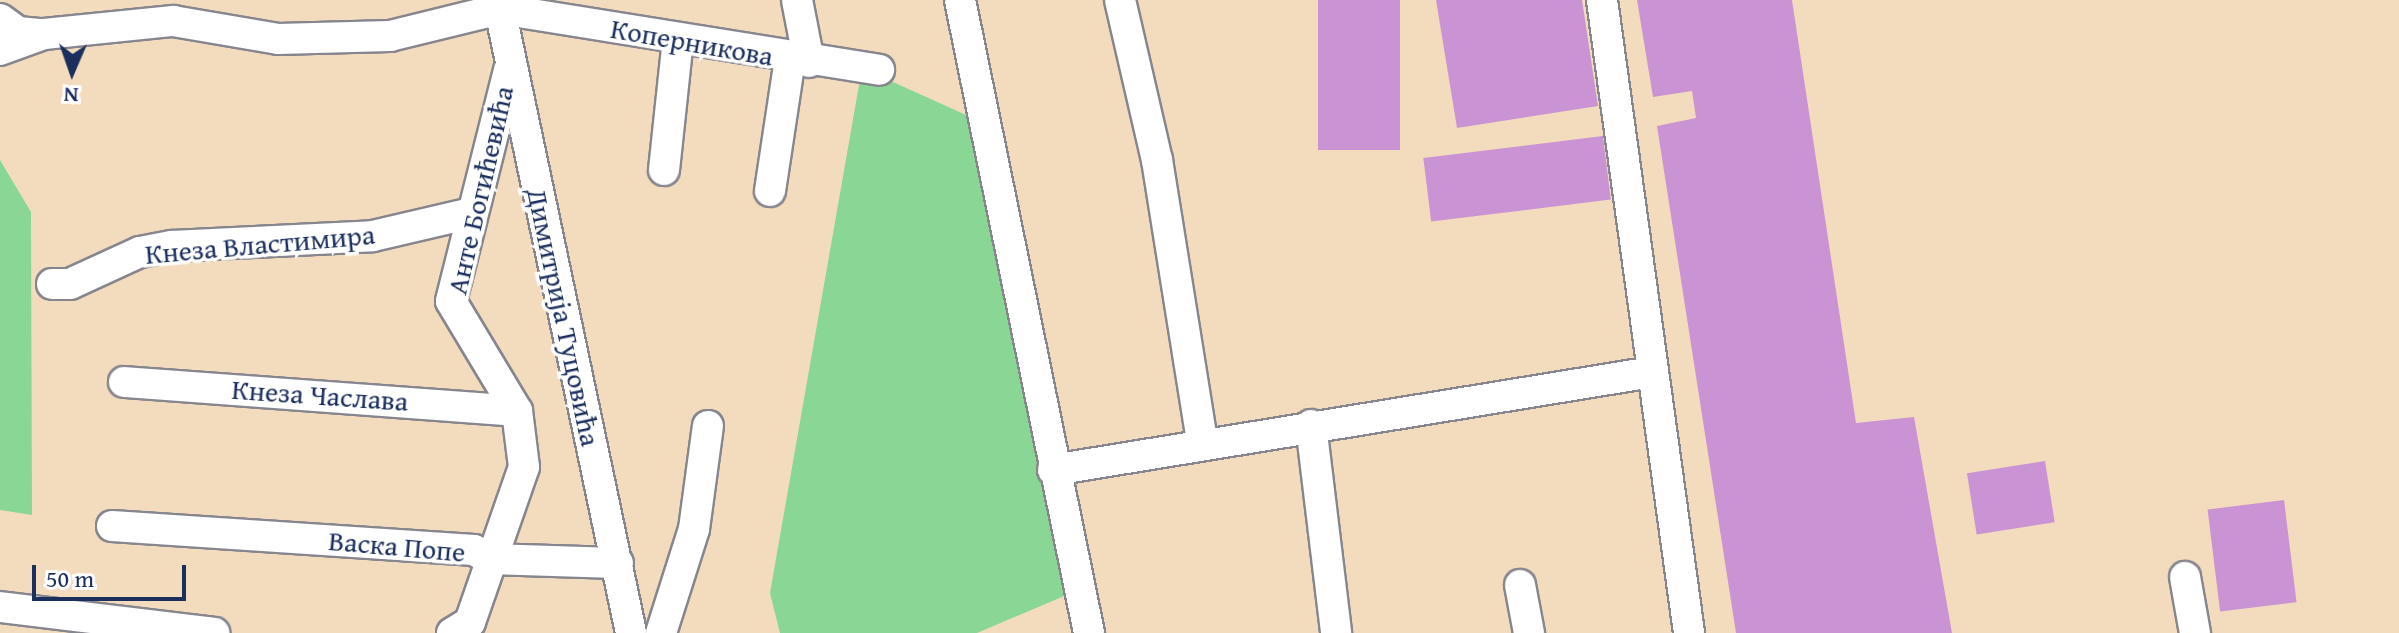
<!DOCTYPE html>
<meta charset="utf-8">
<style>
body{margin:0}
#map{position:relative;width:2399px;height:633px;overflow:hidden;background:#f3dcbe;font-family:"Gentium Book Plus",serif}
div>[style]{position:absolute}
.green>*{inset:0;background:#8ad795}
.building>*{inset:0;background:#ca93d3;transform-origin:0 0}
.roads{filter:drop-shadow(2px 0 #87868e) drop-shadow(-2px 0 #87868e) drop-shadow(0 2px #87868e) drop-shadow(0 -2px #87868e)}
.minor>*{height:30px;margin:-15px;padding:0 15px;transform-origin:15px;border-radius:15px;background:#fff}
span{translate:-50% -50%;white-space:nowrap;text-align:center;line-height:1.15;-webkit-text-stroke:7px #fff;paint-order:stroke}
.street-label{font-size:28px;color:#1b2f5e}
.north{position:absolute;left:32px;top:32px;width:80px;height:80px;-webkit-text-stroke:6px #fff;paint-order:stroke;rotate:182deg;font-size:22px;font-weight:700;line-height:32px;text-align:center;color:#1b2f5e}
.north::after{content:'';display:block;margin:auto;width:28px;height:36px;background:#1b2f5e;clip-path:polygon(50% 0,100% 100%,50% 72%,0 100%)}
.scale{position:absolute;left:32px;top:565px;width:154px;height:36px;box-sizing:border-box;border:4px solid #1b2f5e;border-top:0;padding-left:10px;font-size:24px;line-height:28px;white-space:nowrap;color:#1b2f5e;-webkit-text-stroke:6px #fff;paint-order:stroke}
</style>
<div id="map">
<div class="green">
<div style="clip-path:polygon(862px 68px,986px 124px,1076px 591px,977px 633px,780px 633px,770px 593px)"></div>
<div style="clip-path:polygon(0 160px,31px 212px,32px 515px,0 510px)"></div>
</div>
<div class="building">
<div style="left:1318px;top:0;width:82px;height:150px"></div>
<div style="clip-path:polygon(1436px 0,1582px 0,1598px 106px,1457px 128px)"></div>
<div style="clip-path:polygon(1637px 0,1792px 0,1856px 423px,1914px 417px,1952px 633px,1736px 633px,1657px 126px,1696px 118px,1692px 91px,1653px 97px)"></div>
<div style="left:1603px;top:136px;width:64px;height:181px;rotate:83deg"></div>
<div style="left:2045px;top:461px;width:62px;height:79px;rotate:81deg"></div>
<div style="left:2284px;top:500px;width:103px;height:77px;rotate:83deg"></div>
</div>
<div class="roads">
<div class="minor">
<div style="left:498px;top:0;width:647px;rotate:78.13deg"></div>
<div style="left:797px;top:0;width:63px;rotate:79deg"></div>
<div style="left:960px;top:0;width:646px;rotate:78.48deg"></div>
<div style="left:1120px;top:0;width:164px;rotate:77deg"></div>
<div style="left:1157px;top:160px;width:286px;rotate:80.9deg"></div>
<div style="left:1602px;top:0;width:639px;rotate:82.17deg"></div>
<div style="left:0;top:19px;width:22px;rotate:36deg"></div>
<div style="left:18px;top:32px;width:24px;rotate:5deg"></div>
<div style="left:0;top:50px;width:47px;rotate:-20deg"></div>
<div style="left:44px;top:34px;width:130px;rotate:-5.8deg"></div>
<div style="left:173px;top:21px;width:107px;rotate:9.7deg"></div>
<div style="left:278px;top:39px;width:112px;rotate:-1.5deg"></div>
<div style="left:390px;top:36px;width:113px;rotate:-13.8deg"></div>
<div style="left:500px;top:9px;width:384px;rotate:9.1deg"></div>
<div style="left:664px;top:170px;width:131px;rotate:-83.9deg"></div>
<div style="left:770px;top:191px;width:134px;rotate:-81.4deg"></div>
<div style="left:52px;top:284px;width:18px"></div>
<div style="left:70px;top:284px;width:77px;rotate:-24.6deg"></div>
<div style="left:140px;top:252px;width:33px;rotate:-11deg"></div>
<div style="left:172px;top:246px;width:201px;rotate:-2.8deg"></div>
<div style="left:373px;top:236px;width:102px;rotate:-13.1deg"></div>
<div style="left:124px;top:382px;width:394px;rotate:4.2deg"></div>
<div style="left:1311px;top:425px;width:209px;rotate:83.1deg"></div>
<div style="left:1053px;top:470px;width:607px;rotate:-9.29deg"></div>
<div style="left:112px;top:526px;width:363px;rotate:3.8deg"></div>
<div style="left:474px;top:550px;width:17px;rotate:31deg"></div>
<div style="left:489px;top:559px;width:129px;rotate:1.8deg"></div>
<div style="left:2185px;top:577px;width:57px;rotate:79.9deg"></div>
<div style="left:1520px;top:585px;width:49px;rotate:79.4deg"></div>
<div style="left:0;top:607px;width:216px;rotate:6.9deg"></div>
<div style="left:452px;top:633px;width:21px;rotate:-31deg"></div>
<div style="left:470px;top:622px;width:164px;rotate:-70.8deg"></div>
<div style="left:524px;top:467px;width:56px;rotate:-97.1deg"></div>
<div style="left:517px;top:411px;width:128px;rotate:-121deg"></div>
<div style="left:451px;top:301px;width:238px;rotate:-75.9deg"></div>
<div style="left:661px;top:633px;width:109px;rotate:-72.4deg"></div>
<div style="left:694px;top:529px;width:104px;rotate:-82.3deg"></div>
</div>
</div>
<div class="street-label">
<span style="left:692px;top:42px;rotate:10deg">Коперникова</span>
<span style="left:480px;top:190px;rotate:-77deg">Анте Богићевића</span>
<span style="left:260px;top:244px;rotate:-5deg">Кнеза Властимира</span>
<span style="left:564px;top:317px;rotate:78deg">Димитрија Туцовића</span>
<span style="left:320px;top:395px;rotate:4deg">Кнеза Часлава</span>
<span style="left:397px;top:546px;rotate:5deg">Васка Попе</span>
</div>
<div class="north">N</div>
<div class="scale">50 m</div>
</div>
